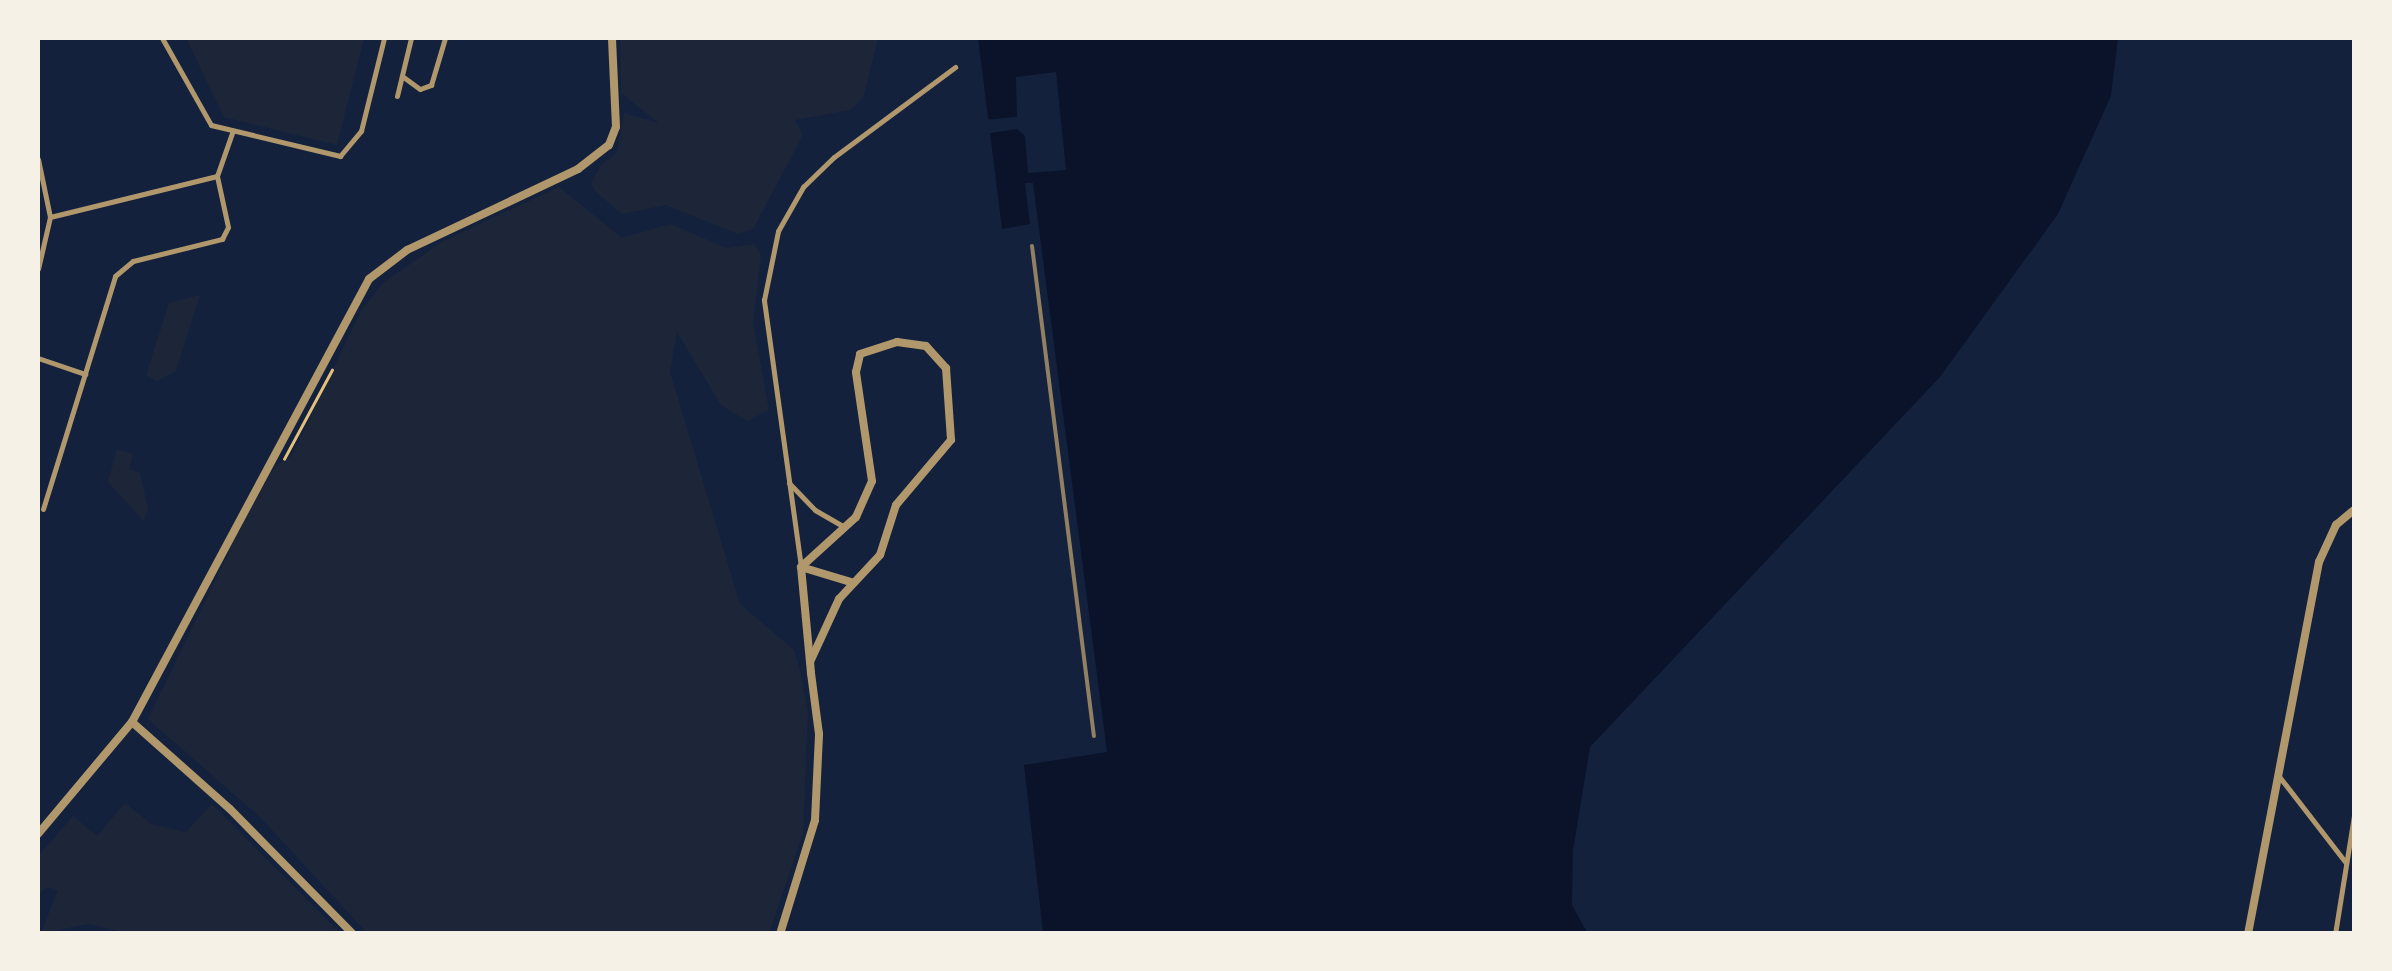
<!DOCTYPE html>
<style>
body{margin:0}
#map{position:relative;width:2392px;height:971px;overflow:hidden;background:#14213d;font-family:Lato,sans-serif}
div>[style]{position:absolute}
.green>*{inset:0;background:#1d2539}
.water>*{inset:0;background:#0b132b}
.pier>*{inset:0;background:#14213d}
.path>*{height:2.5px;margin:-1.25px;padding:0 1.25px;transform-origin:1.25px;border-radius:1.25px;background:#e5c07b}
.minor>*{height:5px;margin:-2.5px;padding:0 2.5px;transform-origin:2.5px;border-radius:2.5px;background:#b1986c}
.tertiary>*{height:8px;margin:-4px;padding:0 4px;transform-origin:4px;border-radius:4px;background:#b1986c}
.rail>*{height:4px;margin:-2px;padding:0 2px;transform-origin:2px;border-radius:2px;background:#918062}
span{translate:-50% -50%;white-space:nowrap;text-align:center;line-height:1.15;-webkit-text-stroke:10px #f6f1e7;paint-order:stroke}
.frame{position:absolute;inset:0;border:40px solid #f6f1e7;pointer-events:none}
</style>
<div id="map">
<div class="green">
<div style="clip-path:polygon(186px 38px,364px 38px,337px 145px,224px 117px)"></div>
<div style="clip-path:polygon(620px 38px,878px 38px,863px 98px,850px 110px,795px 120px,803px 135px,753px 229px,738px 234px,666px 205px,622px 214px,595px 191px,591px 183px,601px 165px,617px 153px,624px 113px,659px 123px,621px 93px)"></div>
<div style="clip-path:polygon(559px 187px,622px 238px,670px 224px,727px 248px,754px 244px,761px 255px,753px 323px,769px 410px,747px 421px,721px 405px,677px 332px,670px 372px,740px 604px,794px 650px,799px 667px,808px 713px,803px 833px,769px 933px,367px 933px,261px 818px,148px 719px,245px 519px,275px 466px,292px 455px,361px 311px,382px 284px,443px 241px)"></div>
<div style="clip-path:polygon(200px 295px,176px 371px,157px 381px,146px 375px,169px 303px)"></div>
<div style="clip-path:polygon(117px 449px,133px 454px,129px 469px,140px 473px,148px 509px,144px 521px,108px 482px)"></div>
<div style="clip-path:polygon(125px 803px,151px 824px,186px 832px,212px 804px,340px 933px,130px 934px,89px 924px,41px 933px,58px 890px,47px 887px,38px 895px,38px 856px,73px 816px,97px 836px)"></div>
</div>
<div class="water">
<div style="clip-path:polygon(978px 38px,2118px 38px,2111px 96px,2058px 214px,1940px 377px,1590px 747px,1573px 851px,1572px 905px,1588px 934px,1043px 933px,1024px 765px,1107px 752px,1033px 183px,1025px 183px,1030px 224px,1002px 229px)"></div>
</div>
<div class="pier">
<div style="clip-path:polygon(1056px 72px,1066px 170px,1028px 173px,1025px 136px,1017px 129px,984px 134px,983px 120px,1017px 117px,1016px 77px)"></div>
</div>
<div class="path">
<div style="left:284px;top:459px;width:101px;rotate:-61.7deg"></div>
</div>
<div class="minor">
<div style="left:162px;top:38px;width:100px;rotate:60.6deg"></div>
<div style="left:211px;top:125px;width:133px;rotate:13.5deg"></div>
<div style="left:340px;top:156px;width:33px;rotate:-50deg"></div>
<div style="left:361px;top:131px;width:96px;rotate:-76.1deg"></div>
<div style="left:402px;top:76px;width:22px;rotate:36deg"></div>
<div style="left:420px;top:89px;width:12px;rotate:-20deg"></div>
<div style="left:431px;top:85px;width:49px;rotate:-73.4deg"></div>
<div style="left:397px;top:96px;width:60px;rotate:-76.4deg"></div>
<div style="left:38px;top:159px;width:59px;rotate:78.3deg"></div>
<div style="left:50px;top:217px;width:53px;rotate:103deg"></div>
<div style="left:217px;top:176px;width:46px;rotate:-70.8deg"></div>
<div style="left:50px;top:217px;width:172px;rotate:-13.8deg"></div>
<div style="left:38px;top:358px;width:50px;rotate:18.8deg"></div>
<div style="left:789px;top:483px;width:37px;rotate:46deg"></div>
<div style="left:815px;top:510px;width:34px;rotate:30deg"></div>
<div style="left:43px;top:509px;width:244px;rotate:-72.8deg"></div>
<div style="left:115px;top:276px;width:23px;rotate:-40deg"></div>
<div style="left:133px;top:261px;width:92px;rotate:-13.9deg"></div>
<div style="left:222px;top:239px;width:13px;rotate:-63deg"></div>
<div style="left:228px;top:227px;width:52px;rotate:-102.2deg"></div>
<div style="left:801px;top:567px;width:270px;rotate:-97.9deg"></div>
<div style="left:764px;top:300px;width:70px;rotate:-78.5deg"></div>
<div style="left:778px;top:231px;width:51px;rotate:-60.4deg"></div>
<div style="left:803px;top:187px;width:43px;rotate:-44.1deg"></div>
<div style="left:834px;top:157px;width:151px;rotate:-36.6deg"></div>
<div style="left:2278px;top:775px;width:111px;rotate:52.3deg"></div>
<div style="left:2335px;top:934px;width:121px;rotate:-80.9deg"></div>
</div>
<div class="tertiary">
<div style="left:801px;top:567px;width:55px;rotate:16.8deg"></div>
<div style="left:132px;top:722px;width:131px;rotate:41.6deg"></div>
<div style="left:230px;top:809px;width:175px;rotate:45.5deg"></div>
<div style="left:38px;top:834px;width:146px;rotate:-50deg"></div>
<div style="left:132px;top:722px;width:502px;rotate:-61.85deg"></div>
<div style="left:369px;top:279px;width:48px;rotate:-37.3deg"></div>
<div style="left:407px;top:250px;width:189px;rotate:-25.3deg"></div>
<div style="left:578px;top:169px;width:39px;rotate:-38deg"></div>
<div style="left:609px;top:145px;width:19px;rotate:-69deg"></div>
<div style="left:616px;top:127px;width:89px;rotate:-92.6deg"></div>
<div style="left:780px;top:934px;width:119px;rotate:-72.9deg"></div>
<div style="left:815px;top:820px;width:86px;rotate:-87.3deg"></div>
<div style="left:819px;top:734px;width:62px;rotate:-97.5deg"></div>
<div style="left:811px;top:673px;width:11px;rotate:-95deg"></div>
<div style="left:810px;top:662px;width:95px;rotate:-95.4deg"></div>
<div style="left:801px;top:567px;width:74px;rotate:-42.3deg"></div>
<div style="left:856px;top:517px;width:39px;rotate:-66deg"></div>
<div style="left:872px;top:481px;width:110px;rotate:-98.4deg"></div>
<div style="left:856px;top:372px;width:18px;rotate:-77deg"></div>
<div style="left:860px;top:354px;width:39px;rotate:-18deg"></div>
<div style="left:897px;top:342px;width:29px;rotate:8deg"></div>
<div style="left:926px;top:346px;width:30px;rotate:48deg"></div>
<div style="left:946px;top:368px;width:72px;rotate:86deg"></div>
<div style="left:951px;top:440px;width:85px;rotate:130.2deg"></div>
<div style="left:896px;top:505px;width:52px;rotate:107.7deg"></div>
<div style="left:880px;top:555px;width:60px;rotate:133deg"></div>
<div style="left:839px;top:599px;width:69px;rotate:114.7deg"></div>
<div style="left:2248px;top:934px;width:379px;rotate:-79.2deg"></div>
<div style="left:2319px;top:562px;width:41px;rotate:-65.3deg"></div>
<div style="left:2336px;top:525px;width:23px;rotate:-40deg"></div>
</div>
<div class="rail">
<div style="left:1032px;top:246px;width:494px;rotate:82.8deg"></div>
</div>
<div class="frame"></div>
</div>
